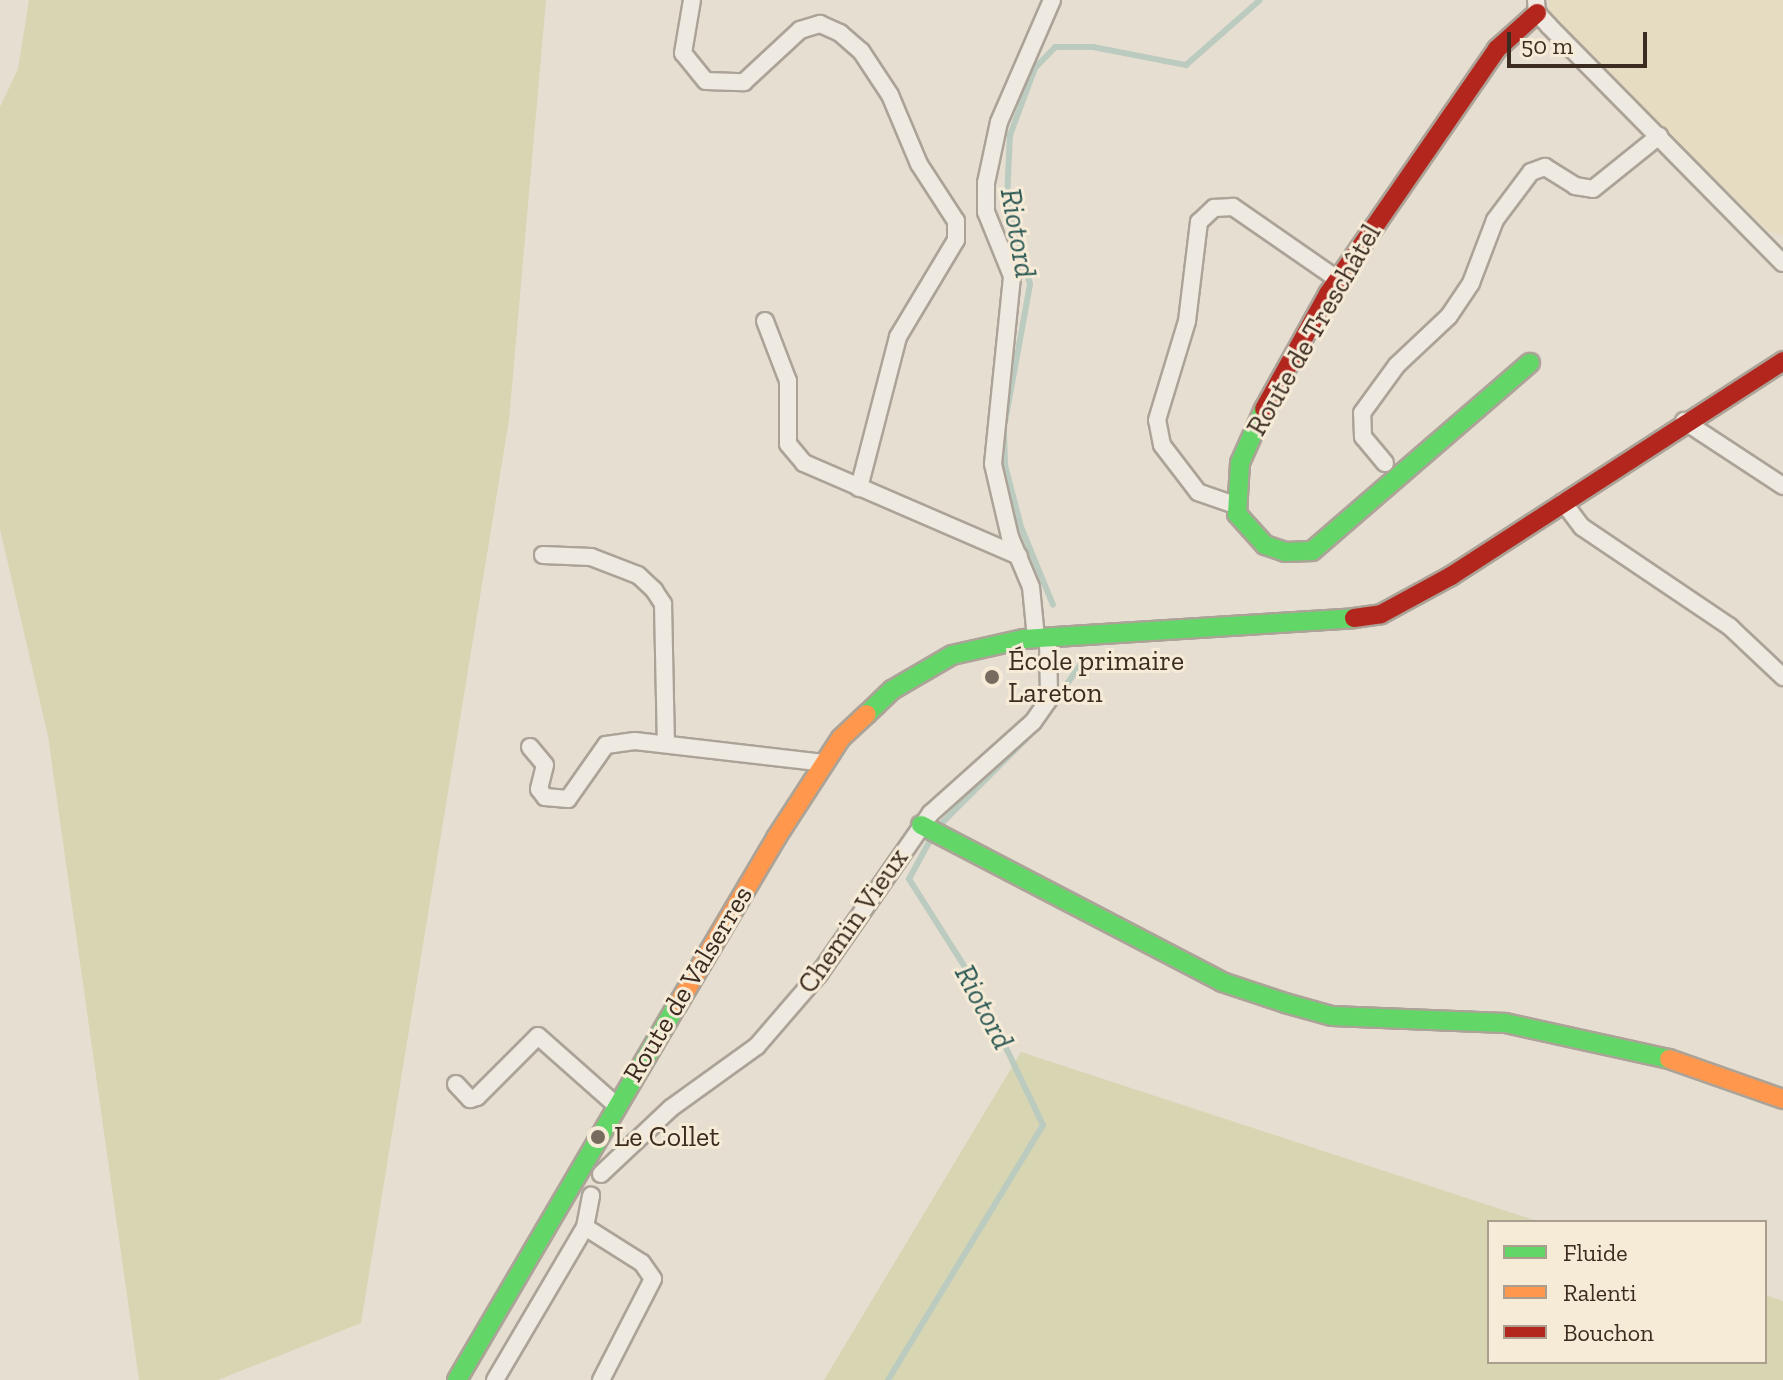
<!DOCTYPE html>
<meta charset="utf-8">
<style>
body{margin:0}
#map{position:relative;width:1783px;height:1380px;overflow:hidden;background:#e6ded0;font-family:"Zilla Slab",serif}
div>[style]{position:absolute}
.farmland>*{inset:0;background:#e5dcc1}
.green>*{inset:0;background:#d7d5b2}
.stream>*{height:6px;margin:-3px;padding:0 3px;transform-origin:3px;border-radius:3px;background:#bbcbc0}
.roads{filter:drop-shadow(2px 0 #aca398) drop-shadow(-2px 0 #aca398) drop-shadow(0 2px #aca398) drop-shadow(0 -2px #aca398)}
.street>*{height:16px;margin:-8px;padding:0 8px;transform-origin:8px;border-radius:8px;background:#eee9e1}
.fast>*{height:18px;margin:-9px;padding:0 9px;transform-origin:9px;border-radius:9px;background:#63d668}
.slow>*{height:18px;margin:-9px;padding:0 9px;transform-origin:9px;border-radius:9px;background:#ff974d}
.jam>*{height:18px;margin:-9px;padding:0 9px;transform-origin:9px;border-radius:9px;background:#b3261e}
.dots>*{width:22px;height:22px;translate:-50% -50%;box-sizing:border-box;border:4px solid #f6ebd7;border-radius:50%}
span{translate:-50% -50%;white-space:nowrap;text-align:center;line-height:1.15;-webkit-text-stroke:6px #f6ebd7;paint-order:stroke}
.street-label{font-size:28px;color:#3b2b20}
.poi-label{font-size:28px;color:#3b2b20}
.left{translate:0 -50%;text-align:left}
.water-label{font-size:30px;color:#2f5b56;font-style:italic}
.legend{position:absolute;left:1487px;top:1220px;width:280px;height:144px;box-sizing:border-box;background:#f6ebd7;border:2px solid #ab9e8e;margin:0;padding:10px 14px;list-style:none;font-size:24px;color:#3b2b20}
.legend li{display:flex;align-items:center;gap:16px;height:40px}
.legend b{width:40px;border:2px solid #ab9e8e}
.scale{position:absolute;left:1507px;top:32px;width:140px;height:36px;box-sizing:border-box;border:4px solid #3b2b20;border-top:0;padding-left:10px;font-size:24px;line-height:28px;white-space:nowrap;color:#3b2b20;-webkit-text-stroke:6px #f6ebd7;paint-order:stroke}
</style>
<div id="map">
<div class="farmland">
<div style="clip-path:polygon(1549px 0,1783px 0,1783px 236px,1768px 231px,1561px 27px,1550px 12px)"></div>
</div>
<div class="green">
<div style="clip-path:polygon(29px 0,546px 0,509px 420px,361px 1323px,218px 1380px,139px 1380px,48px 736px,0 529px,0 107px,18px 69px)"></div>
<div style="clip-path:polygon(1021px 1052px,1540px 1222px,1489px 1222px,1489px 1362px,1765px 1362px,1765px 1295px,1783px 1301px,1783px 1380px,824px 1380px)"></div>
</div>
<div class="stream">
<div style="left:1005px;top:422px;width:140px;rotate:-79.7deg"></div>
<div style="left:1030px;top:284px;width:89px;rotate:-105deg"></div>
<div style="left:1007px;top:198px;width:63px;rotate:-87.3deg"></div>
<div style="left:1010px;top:135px;width:72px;rotate:-69.5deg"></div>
<div style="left:1035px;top:68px;width:29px;rotate:-46deg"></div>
<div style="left:1055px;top:47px;width:38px"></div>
<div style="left:1093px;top:47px;width:95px;rotate:11deg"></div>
<div style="left:1186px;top:65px;width:98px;rotate:-41.3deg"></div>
<div style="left:1004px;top:433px;width:32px;rotate:88deg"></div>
<div style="left:1005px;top:465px;width:64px;rotate:75.5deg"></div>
<div style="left:1021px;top:527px;width:84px;rotate:67.7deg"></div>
<div style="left:1035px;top:730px;width:84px;rotate:-55.2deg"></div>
<div style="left:939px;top:826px;width:124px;rotate:-45deg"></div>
<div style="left:888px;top:1380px;width:298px;rotate:-58.7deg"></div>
<div style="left:1043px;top:1125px;width:157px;rotate:-115.6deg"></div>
<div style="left:975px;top:983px;width:123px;rotate:-122.4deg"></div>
<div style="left:909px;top:879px;width:50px;rotate:-61.4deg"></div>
</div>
<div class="roads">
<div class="street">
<div style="left:692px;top:0;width:54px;rotate:99.6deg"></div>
<div style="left:683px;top:53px;width:36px;rotate:51deg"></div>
<div style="left:706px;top:81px;width:38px;rotate:2deg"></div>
<div style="left:744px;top:82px;width:76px;rotate:-42.9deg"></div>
<div style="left:800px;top:30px;width:21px;rotate:-17deg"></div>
<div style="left:820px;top:24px;width:22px;rotate:24deg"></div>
<div style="left:840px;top:33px;width:28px;rotate:41deg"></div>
<div style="left:861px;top:51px;width:53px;rotate:56.6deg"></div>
<div style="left:890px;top:95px;width:75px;rotate:67.2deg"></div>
<div style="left:919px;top:164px;width:68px;rotate:57deg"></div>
<div style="left:956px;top:221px;width:19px;rotate:90deg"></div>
<div style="left:956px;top:240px;width:113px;rotate:120.9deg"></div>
<div style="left:898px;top:337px;width:156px;rotate:104.5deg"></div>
<div style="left:1536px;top:0;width:13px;rotate:86deg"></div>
<div style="left:1537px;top:13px;width:18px;rotate:47deg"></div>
<div style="left:1549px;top:26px;width:333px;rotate:45.4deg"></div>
<div style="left:765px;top:321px;width:64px;rotate:69deg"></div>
<div style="left:788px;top:381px;width:63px;rotate:90deg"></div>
<div style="left:788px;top:444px;width:25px;rotate:50deg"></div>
<div style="left:804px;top:463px;width:234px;rotate:23.4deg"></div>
<div style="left:1684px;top:421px;width:118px;rotate:33.3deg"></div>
<div style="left:1385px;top:463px;width:34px;rotate:-130deg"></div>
<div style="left:1363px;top:437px;width:24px;rotate:-92deg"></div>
<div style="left:1362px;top:413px;width:59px;rotate:-53.9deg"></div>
<div style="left:1397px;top:365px;width:71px;rotate:-43.3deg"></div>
<div style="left:1449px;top:316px;width:40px;rotate:-56deg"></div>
<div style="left:1471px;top:283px;width:67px;rotate:-69.1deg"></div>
<div style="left:1495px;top:220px;width:60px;rotate:-53.1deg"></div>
<div style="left:1531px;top:172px;width:15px;rotate:-20deg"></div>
<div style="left:1545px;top:167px;width:36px;rotate:32deg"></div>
<div style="left:1575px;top:186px;width:18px;rotate:9deg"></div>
<div style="left:1593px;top:189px;width:85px;rotate:-38.8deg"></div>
<div style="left:1563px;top:502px;width:31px;rotate:53deg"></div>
<div style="left:1582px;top:527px;width:179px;rotate:34deg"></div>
<div style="left:1730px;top:627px;width:73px;rotate:43.3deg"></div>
<div style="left:1235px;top:505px;width:39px;rotate:-161deg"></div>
<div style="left:1198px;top:492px;width:59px;rotate:-127.5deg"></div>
<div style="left:1162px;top:445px;width:25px;rotate:-101deg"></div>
<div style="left:1157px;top:420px;width:103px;rotate:-73.1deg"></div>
<div style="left:1187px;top:321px;width:100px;rotate:-83.1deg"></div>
<div style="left:1199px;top:222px;width:21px;rotate:-43deg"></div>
<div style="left:1214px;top:208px;width:19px;rotate:-3deg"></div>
<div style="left:1233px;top:207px;width:126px;rotate:34.7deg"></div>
<div style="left:543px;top:555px;width:48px;rotate:2.4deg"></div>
<div style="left:591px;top:557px;width:50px;rotate:21deg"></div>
<div style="left:638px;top:575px;width:22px;rotate:43deg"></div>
<div style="left:654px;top:590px;width:17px;rotate:57deg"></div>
<div style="left:663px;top:604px;width:140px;rotate:88.8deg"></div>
<div style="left:1036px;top:638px;width:51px;rotate:-95.6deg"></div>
<div style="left:1031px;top:587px;width:54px;rotate:-112.8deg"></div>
<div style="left:1010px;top:537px;width:75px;rotate:-103.1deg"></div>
<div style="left:993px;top:464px;width:189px;rotate:-84.2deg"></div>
<div style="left:1012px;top:276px;width:69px;rotate:-112.1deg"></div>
<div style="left:986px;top:212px;width:29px;rotate:-90deg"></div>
<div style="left:986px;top:183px;width:62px;rotate:-78deg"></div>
<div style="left:999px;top:122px;width:133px;rotate:-66.5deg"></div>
<div style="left:530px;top:747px;width:23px;rotate:50deg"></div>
<div style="left:545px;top:765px;width:25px;rotate:104deg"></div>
<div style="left:539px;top:789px;width:10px;rotate:53deg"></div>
<div style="left:545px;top:797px;width:23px;rotate:5deg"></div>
<div style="left:568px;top:799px;width:66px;rotate:-54.9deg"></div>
<div style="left:606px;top:745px;width:29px;rotate:-8deg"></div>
<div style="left:635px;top:741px;width:190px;rotate:6.6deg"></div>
<div style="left:456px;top:1084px;width:21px;rotate:47deg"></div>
<div style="left:470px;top:1099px;width:7px;rotate:-16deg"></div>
<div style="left:477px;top:1097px;width:86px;rotate:-45deg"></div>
<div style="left:538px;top:1036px;width:104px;rotate:41.5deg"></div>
<div style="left:601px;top:1174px;width:96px;rotate:-43.3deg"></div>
<div style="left:671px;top:1108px;width:106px;rotate:-35.8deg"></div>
<div style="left:757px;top:1046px;width:95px;rotate:-49.3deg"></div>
<div style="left:819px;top:974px;width:195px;rotate:-55.2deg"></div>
<div style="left:930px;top:814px;width:138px;rotate:-41.8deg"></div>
<div style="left:1033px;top:722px;width:28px;rotate:-55deg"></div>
<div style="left:1049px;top:699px;width:61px;rotate:-90.9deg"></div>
<div style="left:585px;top:1227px;width:67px;rotate:32.3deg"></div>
<div style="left:642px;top:1263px;width:19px;rotate:55deg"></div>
<div style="left:653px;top:1279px;width:114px;rotate:117.2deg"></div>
<div style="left:495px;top:1380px;width:178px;rotate:-59.5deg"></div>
<div style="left:585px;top:1227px;width:32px;rotate:-79deg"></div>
</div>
<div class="fast">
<div style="left:1264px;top:409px;width:59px;rotate:114deg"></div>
<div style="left:1240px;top:463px;width:51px;rotate:93.4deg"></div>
<div style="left:1237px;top:514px;width:42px;rotate:47.9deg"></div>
<div style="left:1265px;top:545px;width:21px;rotate:19deg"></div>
<div style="left:1285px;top:552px;width:27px;rotate:-2deg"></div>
<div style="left:1312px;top:551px;width:288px;rotate:-40.8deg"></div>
<div style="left:867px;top:714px;width:35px;rotate:-44deg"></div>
<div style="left:892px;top:690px;width:69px;rotate:-30.3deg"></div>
<div style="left:952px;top:655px;width:73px;rotate:-12.7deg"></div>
<div style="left:1023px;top:639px;width:332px;rotate:-3.6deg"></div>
<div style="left:921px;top:825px;width:339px;rotate:27.5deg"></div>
<div style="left:1222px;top:982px;width:66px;rotate:18.4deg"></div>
<div style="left:1285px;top:1003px;width:49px;rotate:15.5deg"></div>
<div style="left:1332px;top:1016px;width:173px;rotate:2.3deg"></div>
<div style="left:1505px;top:1023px;width:168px;rotate:12.4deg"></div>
<div style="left:457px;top:1380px;width:436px;rotate:-59.6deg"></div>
</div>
<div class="slow">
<div style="left:678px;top:1004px;width:193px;rotate:-59.4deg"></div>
<div style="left:776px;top:838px;width:119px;rotate:-57deg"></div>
<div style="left:841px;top:738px;width:35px;rotate:-43deg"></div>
<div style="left:1669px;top:1059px;width:121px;rotate:19.3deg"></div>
</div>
<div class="jam">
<div style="left:1264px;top:409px;width:132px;rotate:-60.9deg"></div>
<div style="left:1328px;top:294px;width:298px;rotate:-55.4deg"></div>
<div style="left:1497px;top:49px;width:54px;rotate:-42deg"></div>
<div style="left:1354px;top:618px;width:27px;rotate:-8deg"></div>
<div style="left:1381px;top:614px;width:80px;rotate:-28.5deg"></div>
<div style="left:1451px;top:576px;width:396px;rotate:-32.9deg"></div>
</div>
</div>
<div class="dots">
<div style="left:992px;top:677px;background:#776a5e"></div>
<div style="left:598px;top:1137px;background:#776a5e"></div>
</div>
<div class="street-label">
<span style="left:1314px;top:330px;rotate:-60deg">Route de Treschâtel</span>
<span style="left:853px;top:921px;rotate:-55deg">Chemin Vieux</span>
<span style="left:688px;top:984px;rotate:-59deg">Route de Valserres</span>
</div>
<div class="poi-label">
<span class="left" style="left:1008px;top:677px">École primaire<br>Lareton</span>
<span class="left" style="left:614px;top:1137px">Le Collet</span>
</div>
<div class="water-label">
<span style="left:1018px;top:233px;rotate:80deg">Riotord</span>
<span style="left:984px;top:1007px;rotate:62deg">Riotord</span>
</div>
<ul class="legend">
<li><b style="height:10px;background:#63d668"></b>Fluide</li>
<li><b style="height:10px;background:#ff974d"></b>Ralenti</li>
<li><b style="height:10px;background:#b3261e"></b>Bouchon</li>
</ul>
<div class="scale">50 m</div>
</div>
